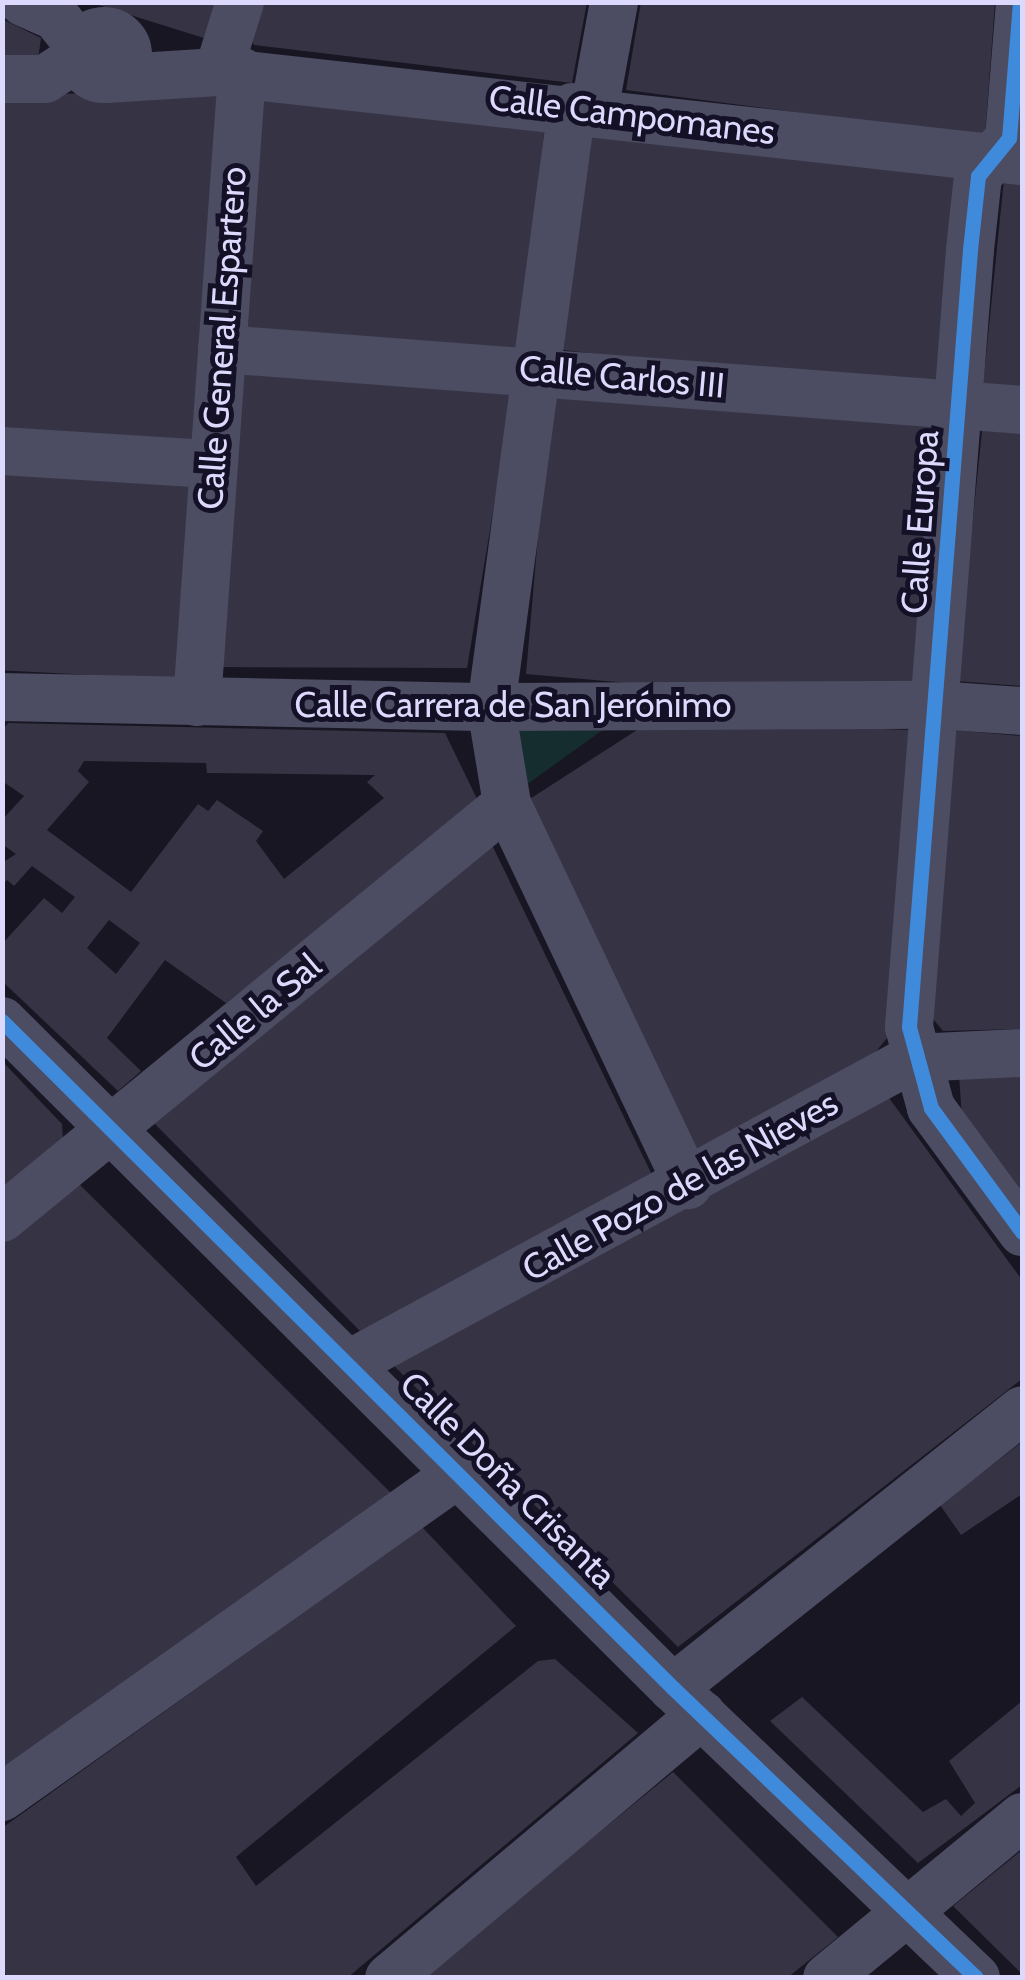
<!DOCTYPE html>
<meta charset="utf-8">
<style>
body{margin:0}
#map{position:relative;width:1025px;height:1980px;overflow:hidden;background:#181622;font-family:Cabin,sans-serif}
div>[style]{position:absolute}
.green>*{inset:0;background:#152d2e}
.building>*{inset:0;background:#363444;transform-origin:0 0}
.minor>*{height:48px;margin:-24px;padding:0 24px;transform-origin:24px;border-radius:24px;background:#4c4c62}
.minor>.ring{margin:-24px;padding:0;box-sizing:content-box;background:none;border:48px solid #4c4c62;border-radius:50%}
.cycleway>*{height:15px;margin:-7.5px;padding:0 7.5px;transform-origin:7.5px;border-radius:7.5px;background:#408adc}
span{translate:-50% -50%;white-space:nowrap;text-align:center;line-height:1.15;-webkit-text-stroke:10px #141127;paint-order:stroke}
.street-label{font-size:35px;color:#dcd9fd}
.frame{position:absolute;inset:0;border:5px solid #dcd9fd;pointer-events:none}
</style>
<div id="map">
<div class="green">
<div style="clip-path:polygon(533px 718px,611px 724px,522px 788px,514px 734px)"></div>
</div>
<div class="building">
<div style="clip-path:polygon(89px 2px,218px 2px,207px 39px)"></div>
<div style="clip-path:polygon(259px 2px,587px 2px,572px 83px,254px 45px,249px 35px)"></div>
<div style="clip-path:polygon(641px 2px,995px 2px,985px 137px,626px 90px)"></div>
<div style="clip-path:polygon(2px 19px,41px 38px,38px 59px,2px 64px)"></div>
<div style="clip-path:polygon(110px 93px,222px 96px,196px 440px,2px 431px,2px 95px)"></div>
<div style="left:259px;top:99px;width:287px;height:228px;rotate:6deg"></div>
<div style="left:585px;top:129px;width:380px;height:222px;rotate:7deg"></div>
<div style="clip-path:polygon(1004px 179px,1022px 181px,1022px 389px,983px 386px)"></div>
<div style="clip-path:polygon(239px 366px,514px 385px,467px 668px,216px 667px)"></div>
<div style="left:551px;top:388px;width:386px;height:287px;rotate:5deg"></div>
<div style="clip-path:polygon(983px 422px,1022px 426px,1022px 686px,956px 681px)"></div>
<div style="left:2px;top:469px;width:188px;height:201px;rotate:3deg"></div>
<div style="clip-path:polygon(651px 721px,911px 730px,887px 1038px,870px 1059px,692px 1151px,525px 802px)"></div>
<div style="clip-path:polygon(evenodd,8px 723px,445px 733px,479px 803px,226px 1003px,165px 960px,107px 1038px,141px 1071px,118px 1091px,2px 981px,2px 944px,44px 898px,62px 913px,75px 897px,32px 866px,14px 886px,7px 880px,2px 884px,2px 863px,16px 854px,2px 844px,2px 820px,24px 796px,2px 781px,2px 731px,8px 723px,84px 761px,206px 763px,207px 773px,375px 775px,367px 782px,384px 798px,284px 879px,256px 841px,263px 831px,217px 800px,208px 811px,198px 804px,131px 892px,47px 830px,89px 782px,78px 771px,84px 761px,8px 723px,109px 920px,140px 943px,116px 974px,87px 948px,109px 920px)"></div>
<div style="clip-path:polygon(953px 730px,1022px 736px,1022px 1029px,943px 1031px,925px 1009px)"></div>
<div style="clip-path:polygon(492px 845px,654px 1179px,360px 1331px,152px 1121px)"></div>
<div style="clip-path:polygon(2px 1061px,62px 1124px,63px 1140px,2px 1187px)"></div>
<div style="clip-path:polygon(1022px 1073px,1022px 1194px,962px 1119px,959px 1074px)"></div>
<div style="clip-path:polygon(889px 1098px,1022px 1280px,1022px 1379px,678px 1647px,390px 1362px)"></div>
<div style="clip-path:polygon(79px 1184px,392px 1494px,2px 1768px,2px 1244px)"></div>
<div style="clip-path:polygon(1022px 1442px,1022px 1494px,961px 1535px,940px 1505px)"></div>
<div style="clip-path:polygon(422px 1527px,516px 1626px,236px 1857px,256px 1886px,538px 1661px,555px 1659px,638px 1733px,347px 1978px,8px 1978px,2px 1969px,2px 1828px)"></div>
<div style="clip-path:polygon(802px 1697px,923px 1812px,946px 1799px,961px 1816px,975px 1803px,949px 1761px,1022px 1701px,1022px 1785px,918px 1863px,770px 1721px)"></div>
<div style="clip-path:polygon(673px 1772px,838px 1937px,787px 1978px,421px 1978px)"></div>
<div style="clip-path:polygon(1022px 1850px,1022px 1974px,953px 1906px)"></div>
</div>
<div class="minor">
<div style="left:23px;top:2px;width:36px;rotate:24deg"></div>
<div style="left:56px;top:17px;width:40px;rotate:51deg"></div>
<div style="left:240px;top:2px;width:73px;rotate:107.4deg"></div>
<div style="left:218px;top:72px;width:806px;rotate:6.34deg"></div>
<div style="left:1020px;top:2px;width:136px;rotate:94.6deg"></div>
<div style="left:1009px;top:138px;width:49px;rotate:129.2deg"></div>
<div style="left:978px;top:176px;width:74px;rotate:96.2deg"></div>
<div style="left:970px;top:250px;width:779px;rotate:94.49deg"></div>
<div style="left:909px;top:1027px;width:84px;rotate:74.8deg"></div>
<div style="left:931px;top:1108px;width:154px;rotate:53.7deg"></div>
<div class="ring" style="left:80px;top:31px;width:0;height:0"></div>
<div style="left:2px;top:79px;width:43px"></div>
<div style="left:45px;top:79px;width:42px;rotate:-33.3deg"></div>
<div style="left:106px;top:79px;width:112px;rotate:-3.6deg"></div>
<div style="left:572px;top:107px;width:605px;rotate:97.69deg"></div>
<div style="left:491px;top:707px;width:98px;rotate:80.6deg"></div>
<div style="left:507px;top:804px;width:422px;rotate:64.6deg"></div>
<div style="left:594px;top:111px;width:111px;rotate:-79.6deg"></div>
<div style="left:222px;top:349px;width:802px;rotate:4.36deg"></div>
<div style="left:2px;top:451px;width:209px;rotate:3.6deg"></div>
<div style="left:2px;top:697px;width:489px;rotate:1.2deg"></div>
<div style="left:491px;top:707px;width:445px;rotate:-0.3deg"></div>
<div style="left:936px;top:705px;width:86px;rotate:4deg"></div>
<div style="left:197px;top:702px;width:632px;rotate:-85.91deg"></div>
<div style="left:2px;top:1021px;width:946px;rotate:44.83deg"></div>
<div style="left:673px;top:1688px;width:419px;rotate:43.7deg"></div>
<div style="left:2px;top:1218px;width:653px;rotate:-39.34deg"></div>
<div style="left:349px;top:1364px;width:643px;rotate:-28.44deg"></div>
<div style="left:914px;top:1058px;width:108px;rotate:-2.7deg"></div>
<div style="left:673px;top:1688px;width:446px;rotate:-38.5deg"></div>
<div style="left:2px;top:1797px;width:560px;rotate:-35.34deg"></div>
<div style="left:389px;top:1978px;width:409px;rotate:-40.1deg"></div>
<div style="left:827px;top:1978px;width:253px;rotate:-39.5deg"></div>
</div>
<div class="cycleway">
<div style="left:1020px;top:2px;width:136px;rotate:94.6deg"></div>
<div style="left:1009px;top:138px;width:49px;rotate:129.2deg"></div>
<div style="left:978px;top:176px;width:74px;rotate:96.2deg"></div>
<div style="left:970px;top:250px;width:779px;rotate:94.49deg"></div>
<div style="left:909px;top:1027px;width:84px;rotate:74.8deg"></div>
<div style="left:931px;top:1108px;width:154px;rotate:53.7deg"></div>
<div style="left:2px;top:1021px;width:946px;rotate:44.83deg"></div>
<div style="left:673px;top:1688px;width:419px;rotate:43.7deg"></div>
</div>
<div class="street-label">
<span style="left:632px;top:115px;rotate:7deg">Calle Campomanes</span>
<span style="left:222px;top:338px;rotate:-86deg">Calle General Espartero</span>
<span style="left:622px;top:377px;rotate:5deg">Calle Carlos III</span>
<span style="left:920px;top:522px;rotate:-86deg">Calle Europa</span>
<span style="left:513px;top:705px">Calle Carrera de San Jerónimo</span>
<span style="left:255px;top:1012px;rotate:-40deg">Calle la Sal</span>
<span style="left:680px;top:1186px;rotate:-29deg">Calle Pozo de las Nieves</span>
<span style="left:508px;top:1480px;rotate:45deg">Calle Doña Crisanta</span>
</div>
<div class="frame"></div>
</div>
